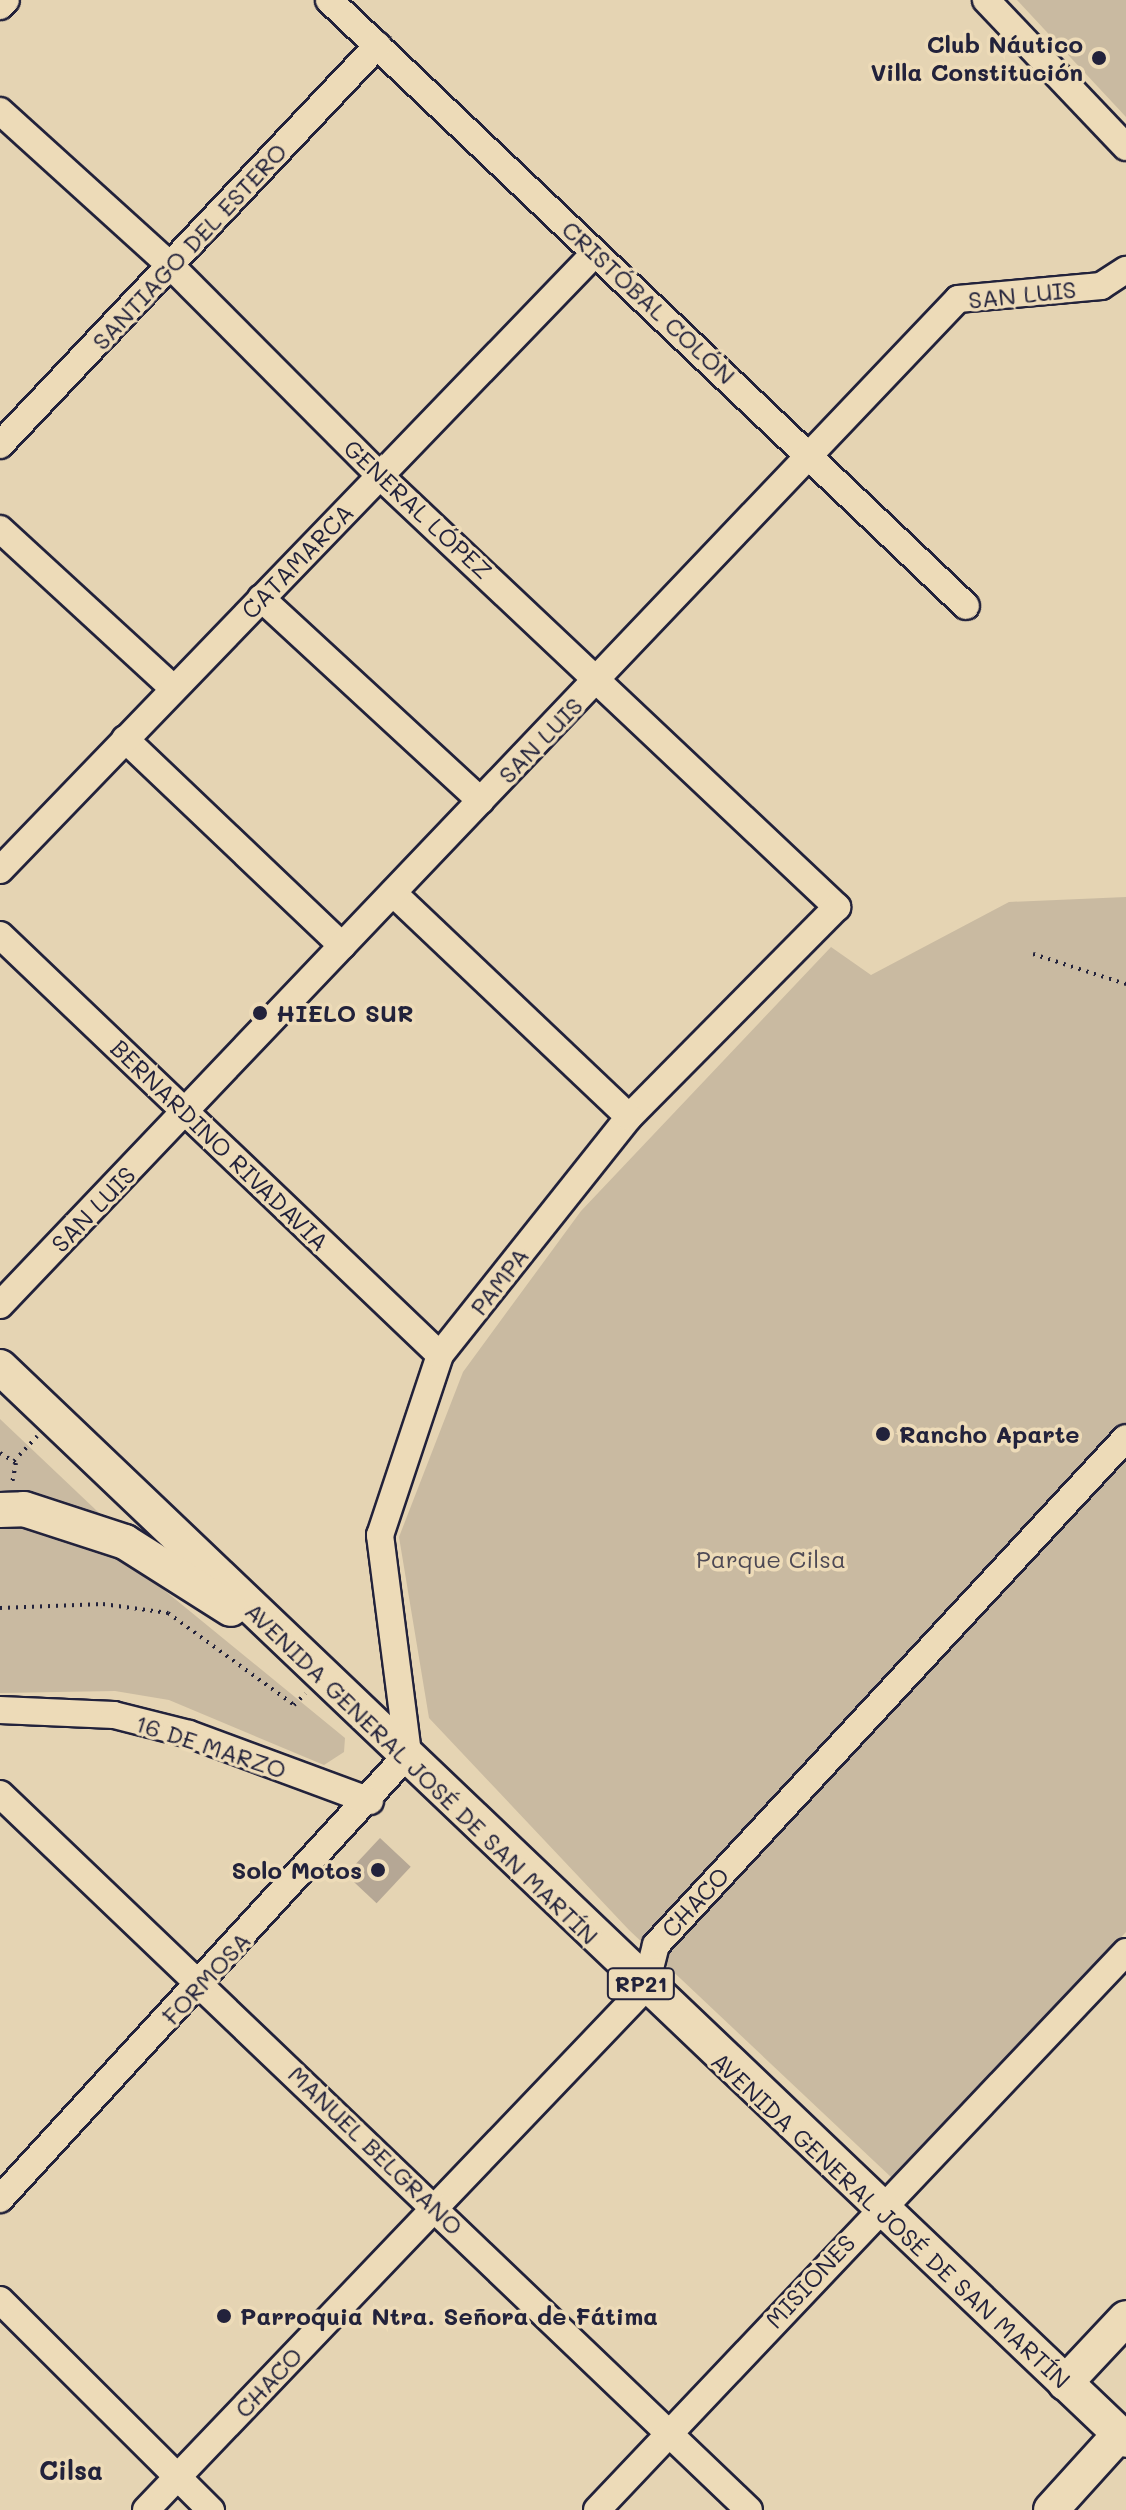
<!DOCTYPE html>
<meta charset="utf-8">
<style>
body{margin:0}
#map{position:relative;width:1126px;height:2510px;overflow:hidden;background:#e5d4b3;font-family:Mali,sans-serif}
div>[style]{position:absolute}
.green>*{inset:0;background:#c9baa1}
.building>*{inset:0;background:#b5a795;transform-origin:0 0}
.path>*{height:4px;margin-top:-2px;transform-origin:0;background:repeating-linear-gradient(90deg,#22223b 0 2px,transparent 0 8px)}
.roads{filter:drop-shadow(2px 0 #22223b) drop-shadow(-2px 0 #22223b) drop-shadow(0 2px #22223b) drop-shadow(0 -2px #22223b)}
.minor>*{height:26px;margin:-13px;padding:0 13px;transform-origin:13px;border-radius:13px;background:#eddbb8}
.major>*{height:34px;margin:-17px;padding:0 17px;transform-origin:17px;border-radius:17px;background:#eddbb8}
.dots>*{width:22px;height:22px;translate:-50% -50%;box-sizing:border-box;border:4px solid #eddbb8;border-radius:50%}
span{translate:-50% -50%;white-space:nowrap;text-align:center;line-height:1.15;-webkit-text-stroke:7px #eddbb8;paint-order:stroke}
.shield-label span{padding:2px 6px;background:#eddbb8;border:2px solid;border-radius:6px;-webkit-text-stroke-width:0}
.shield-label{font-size:22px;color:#22223b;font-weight:700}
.poi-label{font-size:24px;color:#22223b;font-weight:700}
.right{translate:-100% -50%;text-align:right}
.left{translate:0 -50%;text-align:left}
.street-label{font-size:24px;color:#22223b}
.park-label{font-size:24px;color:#4c4854}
.neighbourhood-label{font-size:26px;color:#22223b;font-weight:700}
</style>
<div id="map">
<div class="green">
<div style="clip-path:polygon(1017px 0,1126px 0,1126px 117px)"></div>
<div style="clip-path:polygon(1126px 897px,1126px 1932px,892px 2178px,629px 1930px,429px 1718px,399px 1537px,463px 1372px,581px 1211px,831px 947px,871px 975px,1009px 902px)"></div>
<div style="clip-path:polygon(0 1419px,116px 1529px,0 1501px)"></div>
<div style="clip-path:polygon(0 1521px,50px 1528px,131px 1563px,345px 1738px,344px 1752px,324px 1765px,169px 1700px,115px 1691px,0 1693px)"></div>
</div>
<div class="building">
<div style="left:380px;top:1838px;width:42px;height:50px;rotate:43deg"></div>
</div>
<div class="path">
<div style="left:1033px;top:954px;width:98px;rotate:17.9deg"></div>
<div style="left:0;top:1453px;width:19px;rotate:32deg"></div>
<div style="left:16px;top:1463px;width:20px;rotate:101deg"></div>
<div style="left:14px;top:1461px;width:34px;rotate:-47deg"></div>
<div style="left:0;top:1608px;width:103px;rotate:-2.2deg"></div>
<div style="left:103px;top:1604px;width:66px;rotate:7.9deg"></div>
<div style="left:168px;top:1613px;width:156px;rotate:36.1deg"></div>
<div style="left:294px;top:1705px;width:16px;rotate:-45deg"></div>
</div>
<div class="roads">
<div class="minor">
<div style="left:329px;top:0;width:879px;rotate:43.57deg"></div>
<div style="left:986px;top:0;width:203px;rotate:46.4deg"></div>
<div style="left:0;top:6px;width:8px;rotate:-45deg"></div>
<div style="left:0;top:111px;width:231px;rotate:42.2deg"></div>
<div style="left:171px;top:266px;width:295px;rotate:45.1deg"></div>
<div style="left:379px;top:475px;width:630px;rotate:43.33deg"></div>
<div style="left:837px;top:907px;width:296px;rotate:134.7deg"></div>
<div style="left:629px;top:1117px;width:304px;rotate:128.5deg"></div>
<div style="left:440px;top:1355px;width:190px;rotate:108.4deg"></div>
<div style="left:380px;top:1535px;width:221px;rotate:82.7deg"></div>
<div style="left:408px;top:1754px;width:604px;rotate:132.52deg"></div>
<div style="left:0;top:445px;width:550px;rotate:-46.62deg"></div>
<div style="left:0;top:529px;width:235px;rotate:42.6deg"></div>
<div style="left:261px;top:598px;width:299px;rotate:42.7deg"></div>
<div style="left:125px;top:739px;width:300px;rotate:43.6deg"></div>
<div style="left:0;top:870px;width:857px;rotate:-46.04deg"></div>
<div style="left:393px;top:893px;width:325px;rotate:43.5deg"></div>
<div style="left:0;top:935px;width:608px;rotate:43.67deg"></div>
<div style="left:0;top:1305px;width:1389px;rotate:-46.4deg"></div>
<div style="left:958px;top:299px;width:144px;rotate:-5.2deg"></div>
<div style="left:1101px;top:286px;width:30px;rotate:-33deg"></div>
<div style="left:0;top:1710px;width:114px;rotate:2.5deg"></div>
<div style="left:114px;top:1715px;width:77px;rotate:14.2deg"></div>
<div style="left:189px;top:1734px;width:193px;rotate:20.3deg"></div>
<div style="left:0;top:1794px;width:1036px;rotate:43.71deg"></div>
<div style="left:0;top:2300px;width:298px;rotate:44.9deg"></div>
<div style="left:146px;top:2510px;width:722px;rotate:-46.29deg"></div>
<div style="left:645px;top:1988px;width:44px;rotate:-75.7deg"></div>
<div style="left:656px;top:1945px;width:691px;rotate:-47.17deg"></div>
<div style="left:597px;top:2510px;width:769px;rotate:-46.53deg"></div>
</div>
<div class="major">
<div style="left:0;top:1367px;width:1555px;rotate:43.62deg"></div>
<div style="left:0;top:1510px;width:24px;rotate:-2deg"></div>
<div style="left:24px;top:1509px;width:106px;rotate:18.1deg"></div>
<div style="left:125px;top:1542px;width:125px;rotate:32.3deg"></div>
<div style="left:1065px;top:2383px;width:89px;rotate:-46.8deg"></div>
<div style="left:1051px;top:2510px;width:103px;rotate:-47.8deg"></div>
</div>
</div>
<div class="dots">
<div style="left:1099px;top:58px;background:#22223b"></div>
<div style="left:260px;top:1013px;background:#22223b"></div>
<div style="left:883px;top:1434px;background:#22223b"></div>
<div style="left:378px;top:1870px;background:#22223b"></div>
<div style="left:224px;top:2316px;background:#22223b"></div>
</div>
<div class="shield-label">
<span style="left:641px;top:1984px">RP21</span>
</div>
<div class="poi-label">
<span class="right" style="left:1083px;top:58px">Club Náutico<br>Villa Constitución</span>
<span class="left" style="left:276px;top:1013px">HIELO SUR</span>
<span class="left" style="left:899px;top:1434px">Rancho Aparte</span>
<span class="right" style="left:362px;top:1870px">Solo Motos</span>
<span class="left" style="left:240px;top:2316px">Parroquia Ntra. Señora de Fátima</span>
</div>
<div class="street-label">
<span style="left:189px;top:246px;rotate:-47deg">SANTIAGO DEL ESTERO</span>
<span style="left:1022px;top:294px;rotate:-6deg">SAN LUIS</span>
<span style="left:649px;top:302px;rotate:43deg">CRISTÓBAL COLÓN</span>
<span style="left:418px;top:509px;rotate:43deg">GENERAL LÓPEZ</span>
<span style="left:297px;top:561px;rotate:-46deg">CATAMARCA</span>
<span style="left:540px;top:740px;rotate:-46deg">SAN LUIS</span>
<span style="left:220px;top:1145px;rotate:44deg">BERNARDINO RIVADAVIA</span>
<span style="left:93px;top:1209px;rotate:-46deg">SAN LUIS</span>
<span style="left:499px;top:1281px;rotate:-52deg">PAMPA</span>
<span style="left:211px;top:1746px;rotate:18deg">16 DE MARZO</span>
<span style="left:422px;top:1773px;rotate:44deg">AVENIDA GENERAL JOSÉ DE SAN MARTÍN</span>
<span style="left:695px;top:1902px;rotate:-47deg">CHACO</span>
<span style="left:206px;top:1978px;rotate:-47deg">FORMOSA</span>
<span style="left:376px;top:2150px;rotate:44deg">MANUEL BELGRANO</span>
<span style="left:891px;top:2220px;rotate:43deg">AVENIDA GENERAL JOSÉ DE SAN MARTÍN</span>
<span style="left:810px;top:2281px;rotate:-47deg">MISIONES</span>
<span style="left:268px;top:2382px;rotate:-47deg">CHACO</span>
</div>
<div class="park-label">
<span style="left:771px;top:1559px">Parque Cilsa</span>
</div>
<div class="neighbourhood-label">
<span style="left:71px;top:2471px">Cilsa</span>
</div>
</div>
